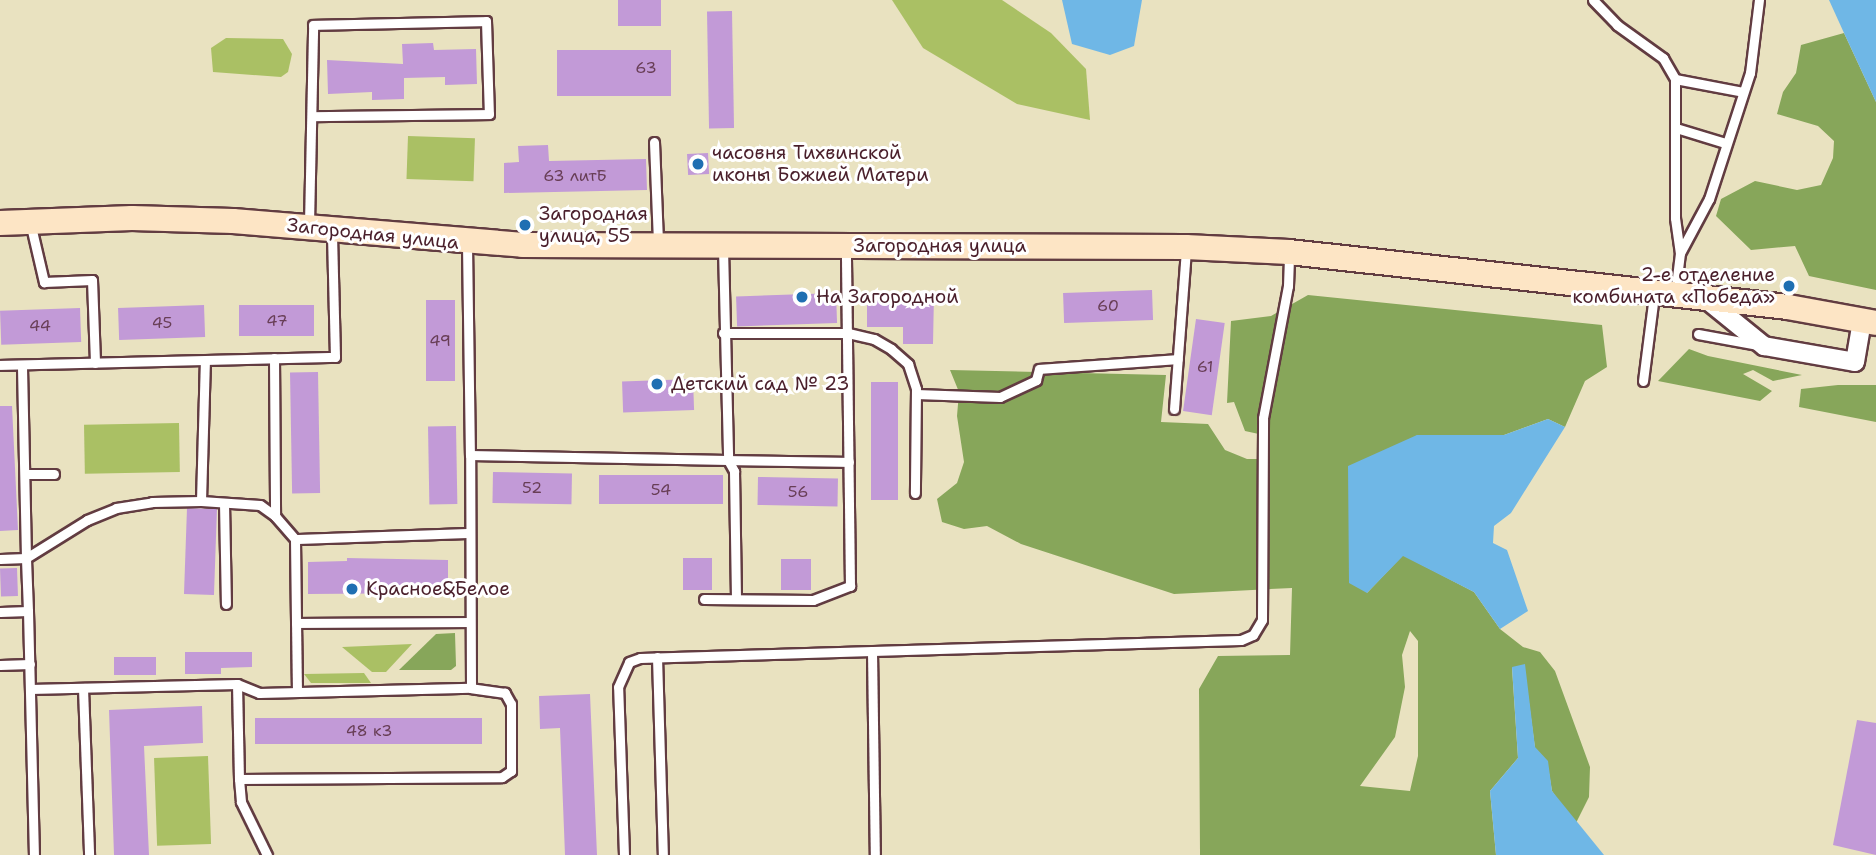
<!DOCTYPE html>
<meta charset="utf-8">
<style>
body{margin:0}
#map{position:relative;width:1876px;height:855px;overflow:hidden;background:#e9e2c0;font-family:"Shantell Sans",sans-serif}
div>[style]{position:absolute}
.green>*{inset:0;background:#aac064;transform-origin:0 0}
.forest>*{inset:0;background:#87a65a}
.water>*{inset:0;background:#6fb7e6}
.building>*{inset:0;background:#c29ad7;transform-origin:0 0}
.roads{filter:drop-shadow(2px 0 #623c41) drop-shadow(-2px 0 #623c41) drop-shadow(0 2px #623c41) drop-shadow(0 -2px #623c41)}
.service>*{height:9px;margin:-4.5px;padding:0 4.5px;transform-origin:4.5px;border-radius:4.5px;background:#fff}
.minor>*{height:18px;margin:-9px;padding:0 9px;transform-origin:9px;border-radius:9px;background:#fff}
.secondary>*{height:24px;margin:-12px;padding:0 12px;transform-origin:12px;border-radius:12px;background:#fde5c5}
.dots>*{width:19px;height:19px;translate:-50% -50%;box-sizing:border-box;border:4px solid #fff;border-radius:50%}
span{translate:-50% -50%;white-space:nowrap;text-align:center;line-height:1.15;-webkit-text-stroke:6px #fff;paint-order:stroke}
.number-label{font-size:16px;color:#683e56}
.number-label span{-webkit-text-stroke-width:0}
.poi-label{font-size:19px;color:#4a1f2b}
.left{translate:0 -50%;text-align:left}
.right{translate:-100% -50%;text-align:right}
.street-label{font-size:19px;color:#4a1f2b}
</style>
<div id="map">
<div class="green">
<div style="clip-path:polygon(892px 0,1002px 0,1051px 33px,1086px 69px,1090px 120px,1017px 104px,923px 48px)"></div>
<div style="clip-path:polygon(226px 38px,283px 39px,292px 54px,288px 72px,281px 77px,213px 72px,211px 48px)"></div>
<div style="left:408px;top:136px;width:67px;height:43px;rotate:2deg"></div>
<div style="left:179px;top:423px;width:49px;height:95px;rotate:89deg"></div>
<div style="clip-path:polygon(412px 644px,386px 672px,372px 672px,342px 647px)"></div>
<div style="clip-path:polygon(364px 673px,371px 683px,311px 683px,304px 674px)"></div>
<div style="left:208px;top:756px;width:88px;height:54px;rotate:88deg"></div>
</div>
<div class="forest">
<div style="clip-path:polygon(1844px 33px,1876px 102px,1876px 290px,1809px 276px,1795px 246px,1751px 250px,1716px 216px,1721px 199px,1755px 181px,1797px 190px,1821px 185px,1833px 158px,1834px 141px,1818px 126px,1777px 114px,1783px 92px,1796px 73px,1801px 45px)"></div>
<div style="clip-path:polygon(evenodd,1308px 295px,1602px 325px,1607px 367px,1585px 381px,1565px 427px,1548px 419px,1504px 435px,1417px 435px,1367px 593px,1403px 555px,1474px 592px,1500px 629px,1523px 647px,1540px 652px,1555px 671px,1590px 767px,1589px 797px,1575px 825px,1552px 791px,1547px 761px,1535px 748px,1524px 665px,1512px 668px,1518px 758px,1490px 791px,1496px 855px,1200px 855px,1199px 689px,1218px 656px,1290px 655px,1292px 588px,1174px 594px,1021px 544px,987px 526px,964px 529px,942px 522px,937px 499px,957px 483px,964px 462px,957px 416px,959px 392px,950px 370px,1166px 375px,1161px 422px,1208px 424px,1225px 450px,1247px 459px,1266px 459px,1268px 436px,1245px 431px,1234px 402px,1227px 403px,1231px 321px,1271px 316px,1308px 295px,1410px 631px,1418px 641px,1418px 756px,1410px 791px,1360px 786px,1395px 737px,1405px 687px,1402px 655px,1410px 631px)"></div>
<div style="clip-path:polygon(1689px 349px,1708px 356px,1802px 375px,1773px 381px,1753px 370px,1743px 374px,1772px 391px,1760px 401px,1658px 381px)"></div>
<div style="clip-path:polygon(1838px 385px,1876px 385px,1876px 422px,1799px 407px,1801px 389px)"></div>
<div style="clip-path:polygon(455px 633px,456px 666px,451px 670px,399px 670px,436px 634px)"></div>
</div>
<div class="water">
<div style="clip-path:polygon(1142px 0,1134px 46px,1110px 55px,1072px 44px,1062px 0)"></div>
<div style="clip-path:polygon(1829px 0,1876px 0,1876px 102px,1844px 33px)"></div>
<div style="clip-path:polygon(1548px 419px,1565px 427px,1511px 513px,1494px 526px,1493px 543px,1507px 550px,1528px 611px,1500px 629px,1474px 592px,1403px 556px,1367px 593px,1349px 583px,1348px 466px,1417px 435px,1504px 435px)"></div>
<div style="clip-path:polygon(1525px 664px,1535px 747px,1548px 761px,1552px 791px,1604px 855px,1496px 855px,1490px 791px,1518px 758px,1512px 667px)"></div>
</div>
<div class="building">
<div style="left:618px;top:0;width:43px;height:26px"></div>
<div style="left:732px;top:11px;width:117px;height:25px;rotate:89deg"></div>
<div style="clip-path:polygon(433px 43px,434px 50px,476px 49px,477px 84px,445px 85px,445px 77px,404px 78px,404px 99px,372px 100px,372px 92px,328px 94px,327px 60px,403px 64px,402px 44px)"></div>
<div style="left:557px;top:50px;width:114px;height:46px"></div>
<div style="clip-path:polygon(548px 145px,549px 161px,646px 159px,647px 190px,504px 193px,504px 163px,519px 162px,518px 146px)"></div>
<div style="left:708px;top:153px;width:21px;height:21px;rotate:87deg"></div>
<div style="left:1152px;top:290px;width:30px;height:89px;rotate:88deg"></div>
<div style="left:836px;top:293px;width:30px;height:100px;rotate:88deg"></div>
<div style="clip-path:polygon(867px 293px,934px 294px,933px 344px,903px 344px,903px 327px,867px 327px)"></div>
<div style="left:426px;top:300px;width:29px;height:81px"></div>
<div style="left:204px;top:305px;width:32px;height:86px;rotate:88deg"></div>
<div style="left:314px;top:305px;width:31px;height:75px;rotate:90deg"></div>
<div style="left:80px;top:308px;width:34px;height:80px;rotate:88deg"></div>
<div style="left:1196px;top:319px;width:29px;height:93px;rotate:8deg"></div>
<div style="left:318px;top:372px;width:121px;height:28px;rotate:89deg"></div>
<div style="left:693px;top:379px;width:31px;height:71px;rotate:88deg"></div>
<div style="left:871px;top:382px;width:27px;height:118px"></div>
<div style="clip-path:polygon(0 406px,12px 406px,18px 530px,0 531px)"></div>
<div style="left:456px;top:426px;width:78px;height:28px;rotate:89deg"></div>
<div style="left:493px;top:472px;width:79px;height:31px;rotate:1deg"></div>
<div style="left:599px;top:475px;width:124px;height:29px"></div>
<div style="left:758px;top:477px;width:80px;height:28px;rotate:1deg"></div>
<div style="left:187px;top:508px;width:30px;height:86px;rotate:2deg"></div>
<div style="clip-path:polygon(347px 558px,448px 560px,448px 593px,308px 594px,308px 562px,347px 561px)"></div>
<div style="left:683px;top:558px;width:29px;height:32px"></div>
<div style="left:781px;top:559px;width:30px;height:31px"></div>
<div style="left:17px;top:568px;width:28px;height:17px;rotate:88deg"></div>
<div style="clip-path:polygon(185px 652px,252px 652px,252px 667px,221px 668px,221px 674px,185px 674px)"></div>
<div style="left:156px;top:657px;width:18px;height:42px;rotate:90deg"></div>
<div style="clip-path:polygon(590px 694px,597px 855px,565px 855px,560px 728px,540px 729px,539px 696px)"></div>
<div style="clip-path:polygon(202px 706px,203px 743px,144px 746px,149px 855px,114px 855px,109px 710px)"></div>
<div style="left:255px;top:718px;width:227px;height:26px"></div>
<div style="clip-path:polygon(1857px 720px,1876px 723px,1876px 855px,1833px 845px)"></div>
</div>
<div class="roads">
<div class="service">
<div style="left:1593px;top:0;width:35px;rotate:46deg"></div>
<div style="left:1617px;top:25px;width:57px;rotate:35.7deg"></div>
<div style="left:1663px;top:58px;width:24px;rotate:60deg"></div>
<div style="left:1675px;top:79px;width:139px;rotate:90deg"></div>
<div style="left:1675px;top:218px;width:35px;rotate:82deg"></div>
<div style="left:1680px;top:253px;width:41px;rotate:97deg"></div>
<div style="left:1675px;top:79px;width:69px;rotate:10.8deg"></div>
<div style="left:1676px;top:128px;width:51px;rotate:17deg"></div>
<div style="left:654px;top:142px;width:101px;rotate:87.7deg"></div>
<div style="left:30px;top:222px;width:62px;rotate:76.9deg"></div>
<div style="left:44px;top:282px;width:48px;rotate:-2.4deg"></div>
<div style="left:92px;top:280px;width:83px;rotate:87.9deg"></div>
<div style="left:309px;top:224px;width:199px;rotate:-88.8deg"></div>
<div style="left:313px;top:25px;width:173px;rotate:-1.3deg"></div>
<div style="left:486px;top:21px;width:93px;rotate:88.2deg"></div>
<div style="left:489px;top:114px;width:175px;rotate:179.3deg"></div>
<div style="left:467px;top:244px;width:211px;rotate:89.2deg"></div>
<div style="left:470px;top:455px;width:258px;rotate:1.1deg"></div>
<div style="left:728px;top:460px;width:13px;rotate:61deg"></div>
<div style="left:734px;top:471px;width:128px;rotate:89.1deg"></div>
<div style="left:723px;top:248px;width:212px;rotate:88.6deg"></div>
<div style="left:728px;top:460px;width:121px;rotate:0.9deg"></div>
<div style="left:1680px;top:253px;width:61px;rotate:-61.8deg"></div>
<div style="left:1709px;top:199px;width:133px;rotate:-72deg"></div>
<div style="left:1750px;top:73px;width:74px;rotate:-83deg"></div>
<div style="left:723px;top:333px;width:125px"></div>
<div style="left:848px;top:333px;width:27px;rotate:13deg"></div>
<div style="left:874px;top:339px;width:20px;rotate:30deg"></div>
<div style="left:891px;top:349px;width:23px;rotate:41deg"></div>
<div style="left:908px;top:364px;width:26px;rotate:72deg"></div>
<div style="left:916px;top:389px;width:104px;rotate:90.6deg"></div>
<div style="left:1698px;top:334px;width:61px;rotate:10.4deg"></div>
<div style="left:274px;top:358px;width:158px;rotate:89.6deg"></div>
<div style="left:275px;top:516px;width:30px;rotate:49deg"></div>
<div style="left:295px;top:539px;width:84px;rotate:89.3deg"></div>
<div style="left:0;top:365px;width:335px;rotate:-1.4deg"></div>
<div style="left:335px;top:357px;width:127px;rotate:-91.4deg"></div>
<div style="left:1643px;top:381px;width:87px;rotate:-82.7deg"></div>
<div style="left:916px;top:394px;width:84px;rotate:2deg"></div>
<div style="left:1000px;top:397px;width:40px;rotate:-25deg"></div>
<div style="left:1036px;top:380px;width:11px;rotate:-75deg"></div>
<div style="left:1039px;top:369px;width:139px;rotate:-4.1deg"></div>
<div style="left:1174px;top:409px;width:160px;rotate:-85.7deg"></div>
<div style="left:25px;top:474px;width:29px"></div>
<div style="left:201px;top:501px;width:59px;rotate:3.9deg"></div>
<div style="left:260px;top:505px;width:19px;rotate:36deg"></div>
<div style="left:224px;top:503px;width:101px;rotate:88.9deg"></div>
<div style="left:295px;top:539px;width:175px;rotate:-2deg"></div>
<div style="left:0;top:559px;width:26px;rotate:-2deg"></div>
<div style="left:26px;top:558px;width:191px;rotate:-91.2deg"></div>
<div style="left:704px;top:599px;width:109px;rotate:0.5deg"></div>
<div style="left:813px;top:600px;width:40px;rotate:-21deg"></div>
<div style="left:850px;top:586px;width:338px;rotate:-90.7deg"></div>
<div style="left:28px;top:611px;width:244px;rotate:88.6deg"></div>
<div style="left:0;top:612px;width:28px;rotate:-2deg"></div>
<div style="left:28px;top:611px;width:53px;rotate:-92.2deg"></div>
<div style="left:26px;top:558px;width:72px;rotate:-31.9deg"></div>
<div style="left:87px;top:520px;width:31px;rotate:-22deg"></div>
<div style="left:116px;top:508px;width:36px;rotate:-9deg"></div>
<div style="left:152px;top:502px;width:49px;rotate:-1.2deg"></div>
<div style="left:201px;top:501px;width:140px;rotate:-88.4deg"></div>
<div style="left:872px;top:651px;width:204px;rotate:89.2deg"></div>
<div style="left:657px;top:657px;width:198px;rotate:88.3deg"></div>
<div style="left:0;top:665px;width:30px;rotate:-2deg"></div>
<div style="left:237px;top:684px;width:95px;rotate:88.8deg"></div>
<div style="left:239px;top:779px;width:263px;rotate:-0.4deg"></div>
<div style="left:502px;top:777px;width:11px;rotate:-34deg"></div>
<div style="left:511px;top:771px;width:67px;rotate:-90deg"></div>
<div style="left:511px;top:704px;width:13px;rotate:-119deg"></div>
<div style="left:505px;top:693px;width:34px;rotate:-172deg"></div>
<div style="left:471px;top:688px;width:233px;rotate:-90.2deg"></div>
<div style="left:83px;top:688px;width:167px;rotate:87.9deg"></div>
<div style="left:30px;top:689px;width:207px;rotate:-1.4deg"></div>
<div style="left:237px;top:684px;width:24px;rotate:22deg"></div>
<div style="left:259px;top:693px;width:212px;rotate:-1.4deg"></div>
<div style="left:297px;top:692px;width:69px;rotate:-90.8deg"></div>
<div style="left:296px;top:623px;width:174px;rotate:-0.3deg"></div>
<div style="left:239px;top:779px;width:23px;rotate:85deg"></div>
<div style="left:241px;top:802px;width:59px;rotate:63.9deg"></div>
<div style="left:624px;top:855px;width:168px;rotate:-92deg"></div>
<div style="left:618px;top:687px;width:27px;rotate:-66deg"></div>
<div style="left:629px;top:662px;width:12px;rotate:-20deg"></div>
<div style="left:640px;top:658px;width:601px;rotate:-1.72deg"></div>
<div style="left:1241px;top:640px;width:13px;rotate:-23deg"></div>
<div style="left:1253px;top:635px;width:17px;rotate:-59deg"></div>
<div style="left:1262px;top:620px;width:202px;rotate:-89.7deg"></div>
<div style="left:1263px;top:418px;width:134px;rotate:-79.3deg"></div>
<div style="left:1288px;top:286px;width:32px;rotate:-88deg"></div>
</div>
<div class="minor">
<div style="left:1706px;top:299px;width:75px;rotate:39deg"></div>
<div style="left:1764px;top:346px;width:92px;rotate:10deg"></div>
<div style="left:1855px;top:362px;width:42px;rotate:-80.3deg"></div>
</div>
<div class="secondary">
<div style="left:0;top:223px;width:132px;rotate:-2.2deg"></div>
<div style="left:132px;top:218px;width:101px;rotate:1.7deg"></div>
<div style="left:233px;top:221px;width:291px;rotate:4.7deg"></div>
<div style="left:523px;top:245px;width:663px;rotate:0.17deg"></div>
<div style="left:1186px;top:247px;width:103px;rotate:2.8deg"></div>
<div style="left:1289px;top:252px;width:502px;rotate:6.29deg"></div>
<div style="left:1788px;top:307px;width:89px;rotate:10.3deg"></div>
</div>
</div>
<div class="dots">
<div style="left:698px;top:164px;background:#1f6fb2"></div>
<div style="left:525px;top:225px;background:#1f6fb2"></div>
<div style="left:1789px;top:286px;background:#1f6fb2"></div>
<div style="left:802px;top:297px;background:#1f6fb2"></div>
<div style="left:657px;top:384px;background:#1f6fb2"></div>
<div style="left:352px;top:589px;background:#1f6fb2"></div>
</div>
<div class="number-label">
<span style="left:646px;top:68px">63</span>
<span style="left:575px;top:176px">63 литБ</span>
<span style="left:1108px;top:306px">60</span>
<span style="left:277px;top:321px">47</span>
<span style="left:162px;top:323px">45</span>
<span style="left:40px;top:326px">44</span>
<span style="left:440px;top:341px">49</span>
<span style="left:1205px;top:367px">61</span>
<span style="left:532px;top:488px">52</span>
<span style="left:661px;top:490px">54</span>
<span style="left:798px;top:492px">56</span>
<span style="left:369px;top:731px">48 к3</span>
</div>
<div class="poi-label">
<span class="left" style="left:712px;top:164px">часовня Тихвинской<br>иконы Божией Матери</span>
<span class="left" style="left:539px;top:225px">Загородная<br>улица, 55</span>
<span class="right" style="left:1775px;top:286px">2-е отделение<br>комбината «Победа»</span>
<span class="left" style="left:816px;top:297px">На Загородной</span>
<span class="left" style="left:671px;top:384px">Детский сад № 23</span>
<span class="left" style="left:366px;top:589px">Красное&amp;Белое</span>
</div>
<div class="street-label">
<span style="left:373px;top:234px;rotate:6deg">Загородная улица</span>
<span style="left:940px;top:246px">Загородная улица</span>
</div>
</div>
